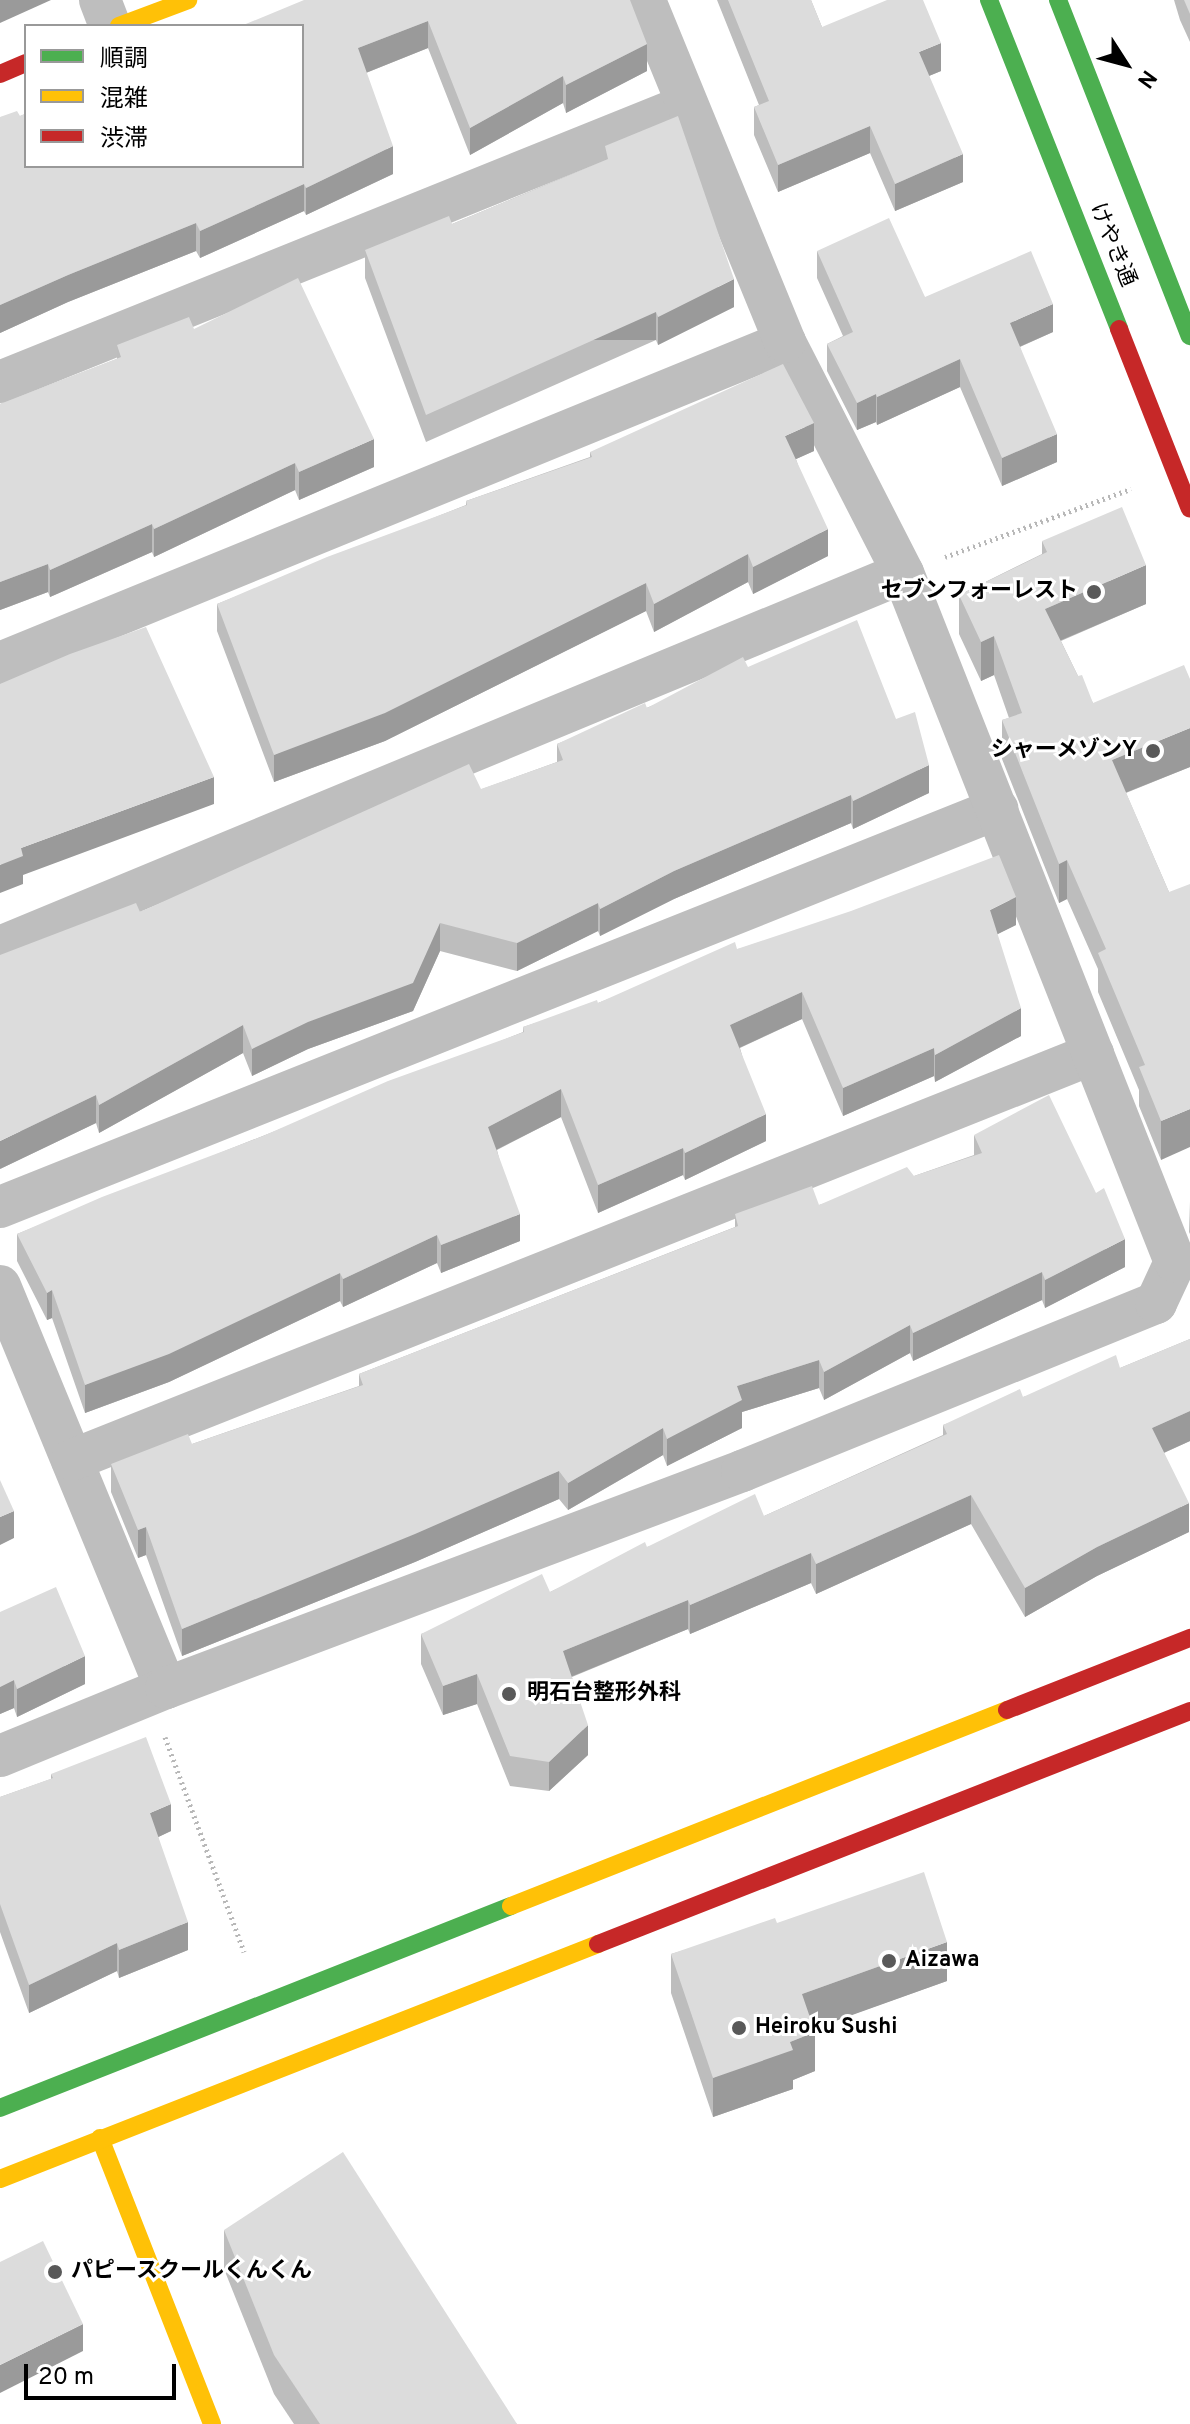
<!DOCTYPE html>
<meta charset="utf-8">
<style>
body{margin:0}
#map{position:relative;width:1190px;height:2424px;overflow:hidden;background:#fff;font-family:Overpass,"Noto Sans JP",sans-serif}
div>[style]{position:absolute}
.path>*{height:5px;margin-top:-2.5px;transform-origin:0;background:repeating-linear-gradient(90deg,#b8b8b8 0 2px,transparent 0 6px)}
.street>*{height:42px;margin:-21px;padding:0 21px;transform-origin:21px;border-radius:21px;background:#bebebe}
.fast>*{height:18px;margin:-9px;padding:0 9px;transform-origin:9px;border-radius:9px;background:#4caf50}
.slow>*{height:18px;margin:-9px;padding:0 9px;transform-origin:9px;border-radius:9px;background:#ffc107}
.jam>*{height:18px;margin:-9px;padding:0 9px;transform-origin:9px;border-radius:9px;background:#c62828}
.wall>*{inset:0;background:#bdbdbd}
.shaded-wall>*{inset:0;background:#9a9a9a;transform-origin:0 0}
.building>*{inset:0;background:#dcdcdc}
.dots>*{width:22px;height:22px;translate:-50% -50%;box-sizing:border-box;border:4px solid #fff;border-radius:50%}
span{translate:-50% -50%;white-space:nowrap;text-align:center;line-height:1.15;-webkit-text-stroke:6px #fff;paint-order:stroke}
.street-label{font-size:22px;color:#000}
.poi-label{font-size:22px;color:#000;font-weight:700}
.right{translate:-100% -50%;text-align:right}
.left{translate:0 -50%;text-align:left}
.legend{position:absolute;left:24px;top:24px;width:280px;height:144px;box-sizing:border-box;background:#fff;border:2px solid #999;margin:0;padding:10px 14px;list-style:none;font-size:24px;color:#000}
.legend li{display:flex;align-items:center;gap:16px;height:40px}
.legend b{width:40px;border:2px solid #999}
.north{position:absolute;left:1086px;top:24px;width:80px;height:80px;-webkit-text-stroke:6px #fff;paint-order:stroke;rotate:126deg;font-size:22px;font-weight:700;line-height:32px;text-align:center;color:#000}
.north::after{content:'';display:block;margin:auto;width:28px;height:36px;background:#000;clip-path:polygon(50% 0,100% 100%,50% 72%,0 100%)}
.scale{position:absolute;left:24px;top:2364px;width:152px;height:36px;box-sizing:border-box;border:4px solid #000;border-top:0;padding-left:10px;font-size:24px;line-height:28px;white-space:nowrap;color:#000;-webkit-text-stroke:6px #fff;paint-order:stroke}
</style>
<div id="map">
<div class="path">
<div style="left:945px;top:557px;width:198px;rotate:-20.1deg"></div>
<div style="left:165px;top:1737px;width:229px;rotate:69.8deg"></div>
</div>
<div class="street">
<div style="left:100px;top:0;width:28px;rotate:69deg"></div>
<div style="left:0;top:382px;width:741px;rotate:-21.96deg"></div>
<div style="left:0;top:663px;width:848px;rotate:-22.24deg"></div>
<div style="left:0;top:947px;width:977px;rotate:-22.5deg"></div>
<div style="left:0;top:1207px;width:1074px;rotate:-21.76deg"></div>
<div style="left:0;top:1286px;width:435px;rotate:67.6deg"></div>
<div style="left:72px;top:1460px;width:1099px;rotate:-21.69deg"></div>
<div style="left:0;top:1756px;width:179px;rotate:-22.3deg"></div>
<div style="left:166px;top:1688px;width:616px;rotate:-20.64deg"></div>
<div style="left:742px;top:1471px;width:447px;rotate:-22.1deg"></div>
<div style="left:1156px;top:1303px;width:45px;rotate:-65.1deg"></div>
<div style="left:1175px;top:1262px;width:741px;rotate:-111.54deg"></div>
<div style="left:903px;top:573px;width:259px;rotate:-117.1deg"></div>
<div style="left:785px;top:342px;width:370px;rotate:-112.3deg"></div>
</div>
<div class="fast">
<div style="left:989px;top:0;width:354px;rotate:68.4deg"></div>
<div style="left:1058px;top:0;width:361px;rotate:68.6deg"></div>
<div style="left:0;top:2108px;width:549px;rotate:-21.57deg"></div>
</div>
<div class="slow">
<div style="left:119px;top:26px;width:74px;rotate:-20.6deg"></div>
<div style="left:511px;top:1906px;width:533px;rotate:-21.56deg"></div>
<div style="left:100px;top:2138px;width:307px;rotate:68.6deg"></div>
<div style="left:0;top:2179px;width:643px;rotate:-21.45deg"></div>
</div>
<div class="jam">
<div style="left:0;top:74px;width:28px;rotate:-23deg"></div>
<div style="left:1119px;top:329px;width:193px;rotate:68.5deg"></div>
<div style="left:1007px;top:1710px;width:197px;rotate:-21.5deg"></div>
<div style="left:598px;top:1944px;width:636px;rotate:-21.48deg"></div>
</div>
<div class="wall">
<div style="clip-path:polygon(630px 0,647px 71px,566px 113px,563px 103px,470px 155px,428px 48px,366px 73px,393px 174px,306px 215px,304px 211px,200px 258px,196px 251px,68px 302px,0 333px,0 117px,20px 116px,302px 26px)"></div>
<div style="clip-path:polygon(717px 0,811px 0,822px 27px,941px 71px,929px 76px,963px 182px,895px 211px,870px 153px,778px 192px,754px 135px,754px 107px,759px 105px)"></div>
<div style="clip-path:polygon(1174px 0,1190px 0,1190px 42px,1180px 20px)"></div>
<div style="clip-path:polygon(605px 146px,734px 307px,658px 345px,656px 340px,426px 442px,365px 278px,365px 250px,452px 224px,605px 160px)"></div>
<div style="clip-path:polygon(817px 251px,925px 297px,1053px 332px,1020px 347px,1057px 462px,1002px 486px,960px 387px,877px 425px,876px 422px,857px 430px,827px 371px,827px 344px,843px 336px,817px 278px)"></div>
<div style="clip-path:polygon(194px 329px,374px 467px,299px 500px,295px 490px,154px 557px,152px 552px,50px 597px,48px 592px,0 610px,0 404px,117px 359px,117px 345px)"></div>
<div style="clip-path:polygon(814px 451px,796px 459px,828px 556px,753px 594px,748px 582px,654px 632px,646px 611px,385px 741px,274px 782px,217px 631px,217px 604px,466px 505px,466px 501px,590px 457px,590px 452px)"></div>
<div style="clip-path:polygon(1042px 541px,1146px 604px,1061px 641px,1078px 676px,1093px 703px,1190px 767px,1126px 793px,1169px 892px,1161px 1160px,1139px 1106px,1139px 1090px,1098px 992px,1098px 969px,1067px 899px,1059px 903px,1002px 759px,1002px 720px,1009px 718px,994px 675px,981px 681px,959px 634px,959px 595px,1042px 554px)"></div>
<div style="clip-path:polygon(748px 667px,896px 719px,929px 793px,853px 829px,851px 823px,674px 899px,600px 936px,598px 931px,517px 971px,440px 951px,413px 1011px,308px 1049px,252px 1076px,243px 1053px,99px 1133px,96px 1123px,0 1169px,140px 912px,557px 762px,557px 744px)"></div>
<div style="clip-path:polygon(1016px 925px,997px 934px,1021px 1036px,935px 1082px,934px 1076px,843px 1116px,802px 1019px,740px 1048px,766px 1141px,685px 1180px,683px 1175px,598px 1213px,561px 1117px,497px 1150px,520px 1241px,441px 1273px,437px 1263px,343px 1307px,340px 1301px,169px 1382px,85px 1413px,52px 1318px,47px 1320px,17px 1261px,17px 1234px,523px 1032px,523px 1027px,598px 1003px,737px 949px)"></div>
<div style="clip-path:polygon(974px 1135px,1125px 1267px,1045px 1308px,1042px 1300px,913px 1361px,910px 1353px,824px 1400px,819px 1388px,742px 1412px,742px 1428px,667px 1466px,663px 1455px,568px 1510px,559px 1499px,415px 1562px,182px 1656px,146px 1555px,138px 1558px,111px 1492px,111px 1464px,192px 1444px,359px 1386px,359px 1374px,735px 1227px,735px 1214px,819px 1205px,914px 1176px,974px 1155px)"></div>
<div style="clip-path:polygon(1190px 1202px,1190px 1234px,1189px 1232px)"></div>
<div style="clip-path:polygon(1190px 1339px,1190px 1441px,1164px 1453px,1189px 1532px,1097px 1576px,1025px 1617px,971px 1524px,816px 1594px,811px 1583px,690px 1634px,688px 1629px,572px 1677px,588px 1755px,549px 1791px,510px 1786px,477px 1704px,443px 1715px,421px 1664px,421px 1634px,550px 1592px,647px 1547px,764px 1516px,943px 1435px,943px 1425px,1023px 1397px,1120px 1368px)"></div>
<div style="clip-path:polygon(0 1612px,85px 1684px,17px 1717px,14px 1708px,0 1714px)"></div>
<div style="clip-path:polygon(51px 1774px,171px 1831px,158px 1837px,188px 1950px,119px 1978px,117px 1971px,29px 2013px,0 1932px,0 1797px,51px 1779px)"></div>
<div style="clip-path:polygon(777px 1923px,947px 1981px,814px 2028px,815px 2071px,793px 2080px,793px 2089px,713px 2117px,671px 1993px,671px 1954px)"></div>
<div style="clip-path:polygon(224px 2230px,517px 2424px,294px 2424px,274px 2394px,224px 2269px)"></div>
</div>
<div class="shaded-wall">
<div style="clip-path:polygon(0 0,51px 0,0 23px)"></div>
<div style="clip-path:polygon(428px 21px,428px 48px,358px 76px,358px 48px)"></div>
<div style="clip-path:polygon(941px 43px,941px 71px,919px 80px,919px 52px)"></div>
<div style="clip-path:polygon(647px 44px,647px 71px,566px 113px,566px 85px)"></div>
<div style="clip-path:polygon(563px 76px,563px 103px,470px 155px,470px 128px)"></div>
<div style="clip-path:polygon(870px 126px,870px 153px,778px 192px,778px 165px)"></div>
<div style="clip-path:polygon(393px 146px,393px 174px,306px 215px,306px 188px)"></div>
<div style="clip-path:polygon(963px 154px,963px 182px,895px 211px,895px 184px)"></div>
<div style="clip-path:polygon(304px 184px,304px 211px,200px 258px,200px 231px)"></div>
<div style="clip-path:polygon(196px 223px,196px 251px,68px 302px,0 333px,0 305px,68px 275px)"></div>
<div style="clip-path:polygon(734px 279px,734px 307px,658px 345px,658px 317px)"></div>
<div style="clip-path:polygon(1053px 304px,1053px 332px,1010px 351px,1010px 323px)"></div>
<div style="left:656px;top:312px;width:28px;height:252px;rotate:90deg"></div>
<div style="clip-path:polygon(960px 359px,960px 387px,877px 425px,877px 397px)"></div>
<div style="clip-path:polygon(876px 394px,876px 422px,857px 430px,857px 403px)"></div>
<div style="clip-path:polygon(814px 423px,814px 451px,785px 464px,785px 436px)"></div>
<div style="clip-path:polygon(1057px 434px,1057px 462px,1002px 486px,1002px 458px)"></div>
<div style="clip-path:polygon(374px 439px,374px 467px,299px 500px,299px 472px)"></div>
<div style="clip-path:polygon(295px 463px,295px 490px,154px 557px,154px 529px)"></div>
<div style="clip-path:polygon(152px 524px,152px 552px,50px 597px,50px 570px)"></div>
<div style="clip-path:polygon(828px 529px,828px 556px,753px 594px,753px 567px)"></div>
<div style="clip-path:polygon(748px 554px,748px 582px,654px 632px,654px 604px)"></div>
<div style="clip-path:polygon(48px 564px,48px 592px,0 610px,0 582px)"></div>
<div style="clip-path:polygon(1146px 565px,1146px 604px,1045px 647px,1045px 609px)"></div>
<div style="clip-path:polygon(646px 583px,646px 611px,385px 741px,274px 782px,274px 755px)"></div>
<div style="clip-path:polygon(994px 636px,994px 675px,981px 681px,981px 642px)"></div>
<div style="clip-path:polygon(1190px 728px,1190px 767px,1112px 798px,1112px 760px)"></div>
<div style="clip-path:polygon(929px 765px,929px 793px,853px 829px,853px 801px)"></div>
<div style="clip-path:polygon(214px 777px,214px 804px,23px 875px,23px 884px,0 893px,0 865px,21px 848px)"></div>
<div style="clip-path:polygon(851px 795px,851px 823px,674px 899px,600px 936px,600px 909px,674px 871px)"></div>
<div style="clip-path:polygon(1067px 860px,1067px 899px,1059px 903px,1059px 864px)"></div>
<div style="clip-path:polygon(1016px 897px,1016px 925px,990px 938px,990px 910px)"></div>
<div style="clip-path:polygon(598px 903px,598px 931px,517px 971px,517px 943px)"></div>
<div style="clip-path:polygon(440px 923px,440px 951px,413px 1011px,308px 1049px,252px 1076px,252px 1049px)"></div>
<div style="clip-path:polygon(802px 992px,802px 1019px,730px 1052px,730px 1025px)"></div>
<div style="clip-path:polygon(1021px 1008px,1021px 1036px,935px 1082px,935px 1055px)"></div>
<div style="clip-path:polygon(243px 1025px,243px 1053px,99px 1133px,99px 1105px)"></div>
<div style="clip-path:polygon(934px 1048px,934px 1076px,843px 1116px,843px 1088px)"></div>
<div style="clip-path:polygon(561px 1089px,561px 1117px,488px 1154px,488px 1127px)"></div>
<div style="clip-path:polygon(96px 1095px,96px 1123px,0 1169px,0 1141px)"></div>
<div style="clip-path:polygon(1190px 1109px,1190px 1147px,1161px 1160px,1161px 1121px)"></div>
<div style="clip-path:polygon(766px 1114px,766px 1141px,685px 1180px,685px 1153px)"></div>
<div style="clip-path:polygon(683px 1148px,683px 1175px,598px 1213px,598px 1185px)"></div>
<div style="clip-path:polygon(520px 1214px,520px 1241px,441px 1273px,441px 1245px)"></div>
<div style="clip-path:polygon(437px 1235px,437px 1263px,343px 1307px,343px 1279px)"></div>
<div style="clip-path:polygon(1125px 1239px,1125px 1267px,1045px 1308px,1045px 1280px)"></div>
<div style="clip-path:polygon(1042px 1272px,1042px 1300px,913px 1361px,913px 1333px)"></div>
<div style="clip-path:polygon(340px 1273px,340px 1301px,169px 1382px,85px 1413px,85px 1385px)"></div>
<div style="clip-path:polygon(52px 1290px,52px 1318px,47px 1320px,47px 1293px)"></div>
<div style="clip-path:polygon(910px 1325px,910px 1353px,824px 1400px,824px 1372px)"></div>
<div style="clip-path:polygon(819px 1360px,819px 1388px,742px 1412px,742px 1428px,667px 1466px,667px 1439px,737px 1386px)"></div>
<div style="clip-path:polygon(1190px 1411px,1190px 1441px,1152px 1458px,1152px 1428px)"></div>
<div style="clip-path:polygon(663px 1428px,663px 1455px,568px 1510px,568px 1483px)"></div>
<div style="clip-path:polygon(559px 1471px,559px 1499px,415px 1562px,182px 1656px,182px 1629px)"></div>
<div style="clip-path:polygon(971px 1495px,971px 1524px,816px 1594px,816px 1564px)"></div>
<div style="clip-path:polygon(1189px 1503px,1189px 1532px,1097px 1576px,1025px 1617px,1025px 1588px,1097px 1547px)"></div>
<div style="clip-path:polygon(14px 1511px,14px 1538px,0 1545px,0 1517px)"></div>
<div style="clip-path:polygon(146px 1527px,146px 1555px,138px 1558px,138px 1530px)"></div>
<div style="clip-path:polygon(811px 1553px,811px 1583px,690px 1634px,690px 1605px)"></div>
<div style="clip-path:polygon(688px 1600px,688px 1629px,563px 1680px,563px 1651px)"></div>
<div style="clip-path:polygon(85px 1656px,85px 1684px,17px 1717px,17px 1689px)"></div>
<div style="clip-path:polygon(477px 1674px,477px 1704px,443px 1715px,443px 1686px)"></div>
<div style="clip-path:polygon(14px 1680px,14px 1708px,0 1714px,0 1687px)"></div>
<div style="clip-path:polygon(588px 1725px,588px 1755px,549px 1791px,549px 1762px)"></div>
<div style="clip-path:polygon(171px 1804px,171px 1831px,150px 1841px,150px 1813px)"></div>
<div style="clip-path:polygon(188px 1922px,188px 1950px,119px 1978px,119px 1950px)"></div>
<div style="clip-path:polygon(947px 1942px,947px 1981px,802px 2033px,802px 1994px)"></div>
<div style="clip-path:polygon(117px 1943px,117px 1971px,29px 2013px,29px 1985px)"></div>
<div style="clip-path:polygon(815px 2032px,815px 2071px,793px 2080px,793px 2089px,713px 2117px,713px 2078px,790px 2042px)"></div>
<div style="clip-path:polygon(83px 2324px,83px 2351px,0 2393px,0 2365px)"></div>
</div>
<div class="building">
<div style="clip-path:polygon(304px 0,630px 0,647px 44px,566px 85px,563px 76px,470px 128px,428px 21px,358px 48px,393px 146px,306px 188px,304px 184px,200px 231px,196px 223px,68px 275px,0 305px,0 117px,17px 111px,20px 116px,26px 113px,26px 166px,302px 166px,302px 26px,241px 26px)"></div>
<div style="clip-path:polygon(728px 0,811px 0,822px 27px,887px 0,923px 0,941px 43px,919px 52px,963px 154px,895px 184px,870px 126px,778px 165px,754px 107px,769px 101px)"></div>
<div style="clip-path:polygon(1184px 0,1190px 0,1190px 14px)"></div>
<div style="clip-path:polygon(678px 116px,734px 279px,658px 317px,656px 312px,426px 415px,365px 250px,449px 216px,452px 224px,608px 159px,605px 146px)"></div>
<div style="clip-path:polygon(889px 218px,925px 297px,1031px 251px,1053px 304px,1010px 323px,1057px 434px,1002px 458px,960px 359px,877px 397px,876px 394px,857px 403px,827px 344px,853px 332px,817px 251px)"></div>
<div style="clip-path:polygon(298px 278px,374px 439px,299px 472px,295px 463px,154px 529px,152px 524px,50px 570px,48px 564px,0 582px,0 404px,121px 357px,117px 345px,189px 317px,194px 329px)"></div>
<div style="clip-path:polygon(783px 364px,814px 423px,785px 436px,828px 529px,753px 567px,748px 554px,654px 604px,646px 583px,385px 713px,274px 755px,217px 604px,327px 557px,467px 505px,466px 501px,592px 457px,590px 452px)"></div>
<div style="clip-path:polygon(1122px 507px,1146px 565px,1045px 609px,1078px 676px,1082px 675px,1093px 703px,1184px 665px,1190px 679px,1190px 728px,1112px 760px,1169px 892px,1190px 884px,1190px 1109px,1161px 1121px,1139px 1067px,1145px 1065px,1098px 953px,1106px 949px,1067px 860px,1059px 864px,1002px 720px,1022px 713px,994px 636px,981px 642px,959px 595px,1047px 552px,1042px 541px)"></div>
<div style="clip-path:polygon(857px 620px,896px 719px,915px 712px,929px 765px,853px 801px,851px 795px,674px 871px,600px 909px,598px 903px,517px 943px,440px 923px,413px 983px,308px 1022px,252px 1049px,243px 1025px,99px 1105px,96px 1095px,0 1141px,0 955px,136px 903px,140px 912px,469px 764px,481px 789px,563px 760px,557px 744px,645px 703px,647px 708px,743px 657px,748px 667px)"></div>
<div style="clip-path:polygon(146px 627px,214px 777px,21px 848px,23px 856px,0 865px,0 684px,70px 654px)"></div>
<div style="clip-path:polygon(999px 855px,1016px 897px,990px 910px,1021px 1008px,935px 1055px,934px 1048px,843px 1088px,802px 992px,730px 1025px,766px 1114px,685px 1153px,683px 1148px,598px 1185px,561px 1089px,488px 1127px,520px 1214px,441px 1245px,437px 1235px,343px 1279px,340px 1273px,169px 1354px,85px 1385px,52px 1290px,47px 1293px,17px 1234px,102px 1197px,263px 1136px,388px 1081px,524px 1032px,523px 1027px,597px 1000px,598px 1003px,735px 942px,737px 949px,851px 911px)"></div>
<div style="clip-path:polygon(1049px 1095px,1096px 1193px,1104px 1188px,1125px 1239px,1045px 1280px,1042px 1272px,913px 1333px,910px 1325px,824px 1372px,819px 1360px,737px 1386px,742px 1400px,667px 1439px,663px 1428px,568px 1483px,559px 1471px,415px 1534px,182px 1629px,146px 1527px,138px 1530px,111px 1464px,188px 1434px,192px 1444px,363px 1385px,359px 1374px,738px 1226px,735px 1214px,812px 1186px,819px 1205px,907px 1167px,914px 1176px,982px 1153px,974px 1135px)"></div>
<div style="clip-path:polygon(1190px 1339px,1190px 1411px,1152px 1428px,1189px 1503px,1097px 1547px,1025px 1588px,971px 1495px,816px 1564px,811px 1553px,690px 1605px,688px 1600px,563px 1651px,588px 1725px,549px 1762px,510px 1756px,477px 1674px,443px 1686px,421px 1634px,542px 1574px,550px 1592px,645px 1542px,647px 1547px,755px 1494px,764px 1516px,947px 1434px,943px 1425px,1020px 1389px,1023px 1397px,1116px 1355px,1120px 1368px)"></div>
<div style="clip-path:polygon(0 1480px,14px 1511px,0 1517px)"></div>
<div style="clip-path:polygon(56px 1587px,85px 1656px,17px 1689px,14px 1680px,0 1687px,0 1612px)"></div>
<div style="clip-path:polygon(146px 1737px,171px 1804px,150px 1813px,188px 1922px,119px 1950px,117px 1943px,29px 1985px,0 1904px,0 1797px,53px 1778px,51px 1774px)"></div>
<div style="clip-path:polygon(924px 1872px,947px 1942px,802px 1994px,815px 2032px,790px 2042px,793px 2050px,713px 2078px,671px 1954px,775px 1918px,777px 1923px)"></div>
<div style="clip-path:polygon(343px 2152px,517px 2424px,320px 2424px,274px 2355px,224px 2230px)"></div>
<div style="clip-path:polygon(43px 2241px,83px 2324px,0 2365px,0 2262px)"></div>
</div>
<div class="dots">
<div style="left:1094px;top:592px;background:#595959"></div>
<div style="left:1153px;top:751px;background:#595959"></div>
<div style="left:509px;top:1694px;background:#595959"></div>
<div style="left:889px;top:1961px;background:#595959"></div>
<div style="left:739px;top:2028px;background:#595959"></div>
<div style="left:55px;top:2272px;background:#595959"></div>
</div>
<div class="street-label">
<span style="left:1112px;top:245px;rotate:68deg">けやき通</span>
</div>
<div class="poi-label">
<span class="right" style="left:1078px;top:592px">セブンフォーレスト</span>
<span class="right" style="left:1137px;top:751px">シャーメゾンY</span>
<span class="left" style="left:527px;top:1694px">明石台整形外科</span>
<span class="left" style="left:905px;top:1961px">Aizawa</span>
<span class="left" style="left:755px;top:2028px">Heiroku Sushi</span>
<span class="left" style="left:71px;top:2272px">パピースクールくんくん</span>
</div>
<ul class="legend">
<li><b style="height:10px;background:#4caf50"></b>順調</li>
<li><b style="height:10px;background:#ffc107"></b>混雑</li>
<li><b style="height:10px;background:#c62828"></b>渋滞</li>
</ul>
<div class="north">N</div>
<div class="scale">20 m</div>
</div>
